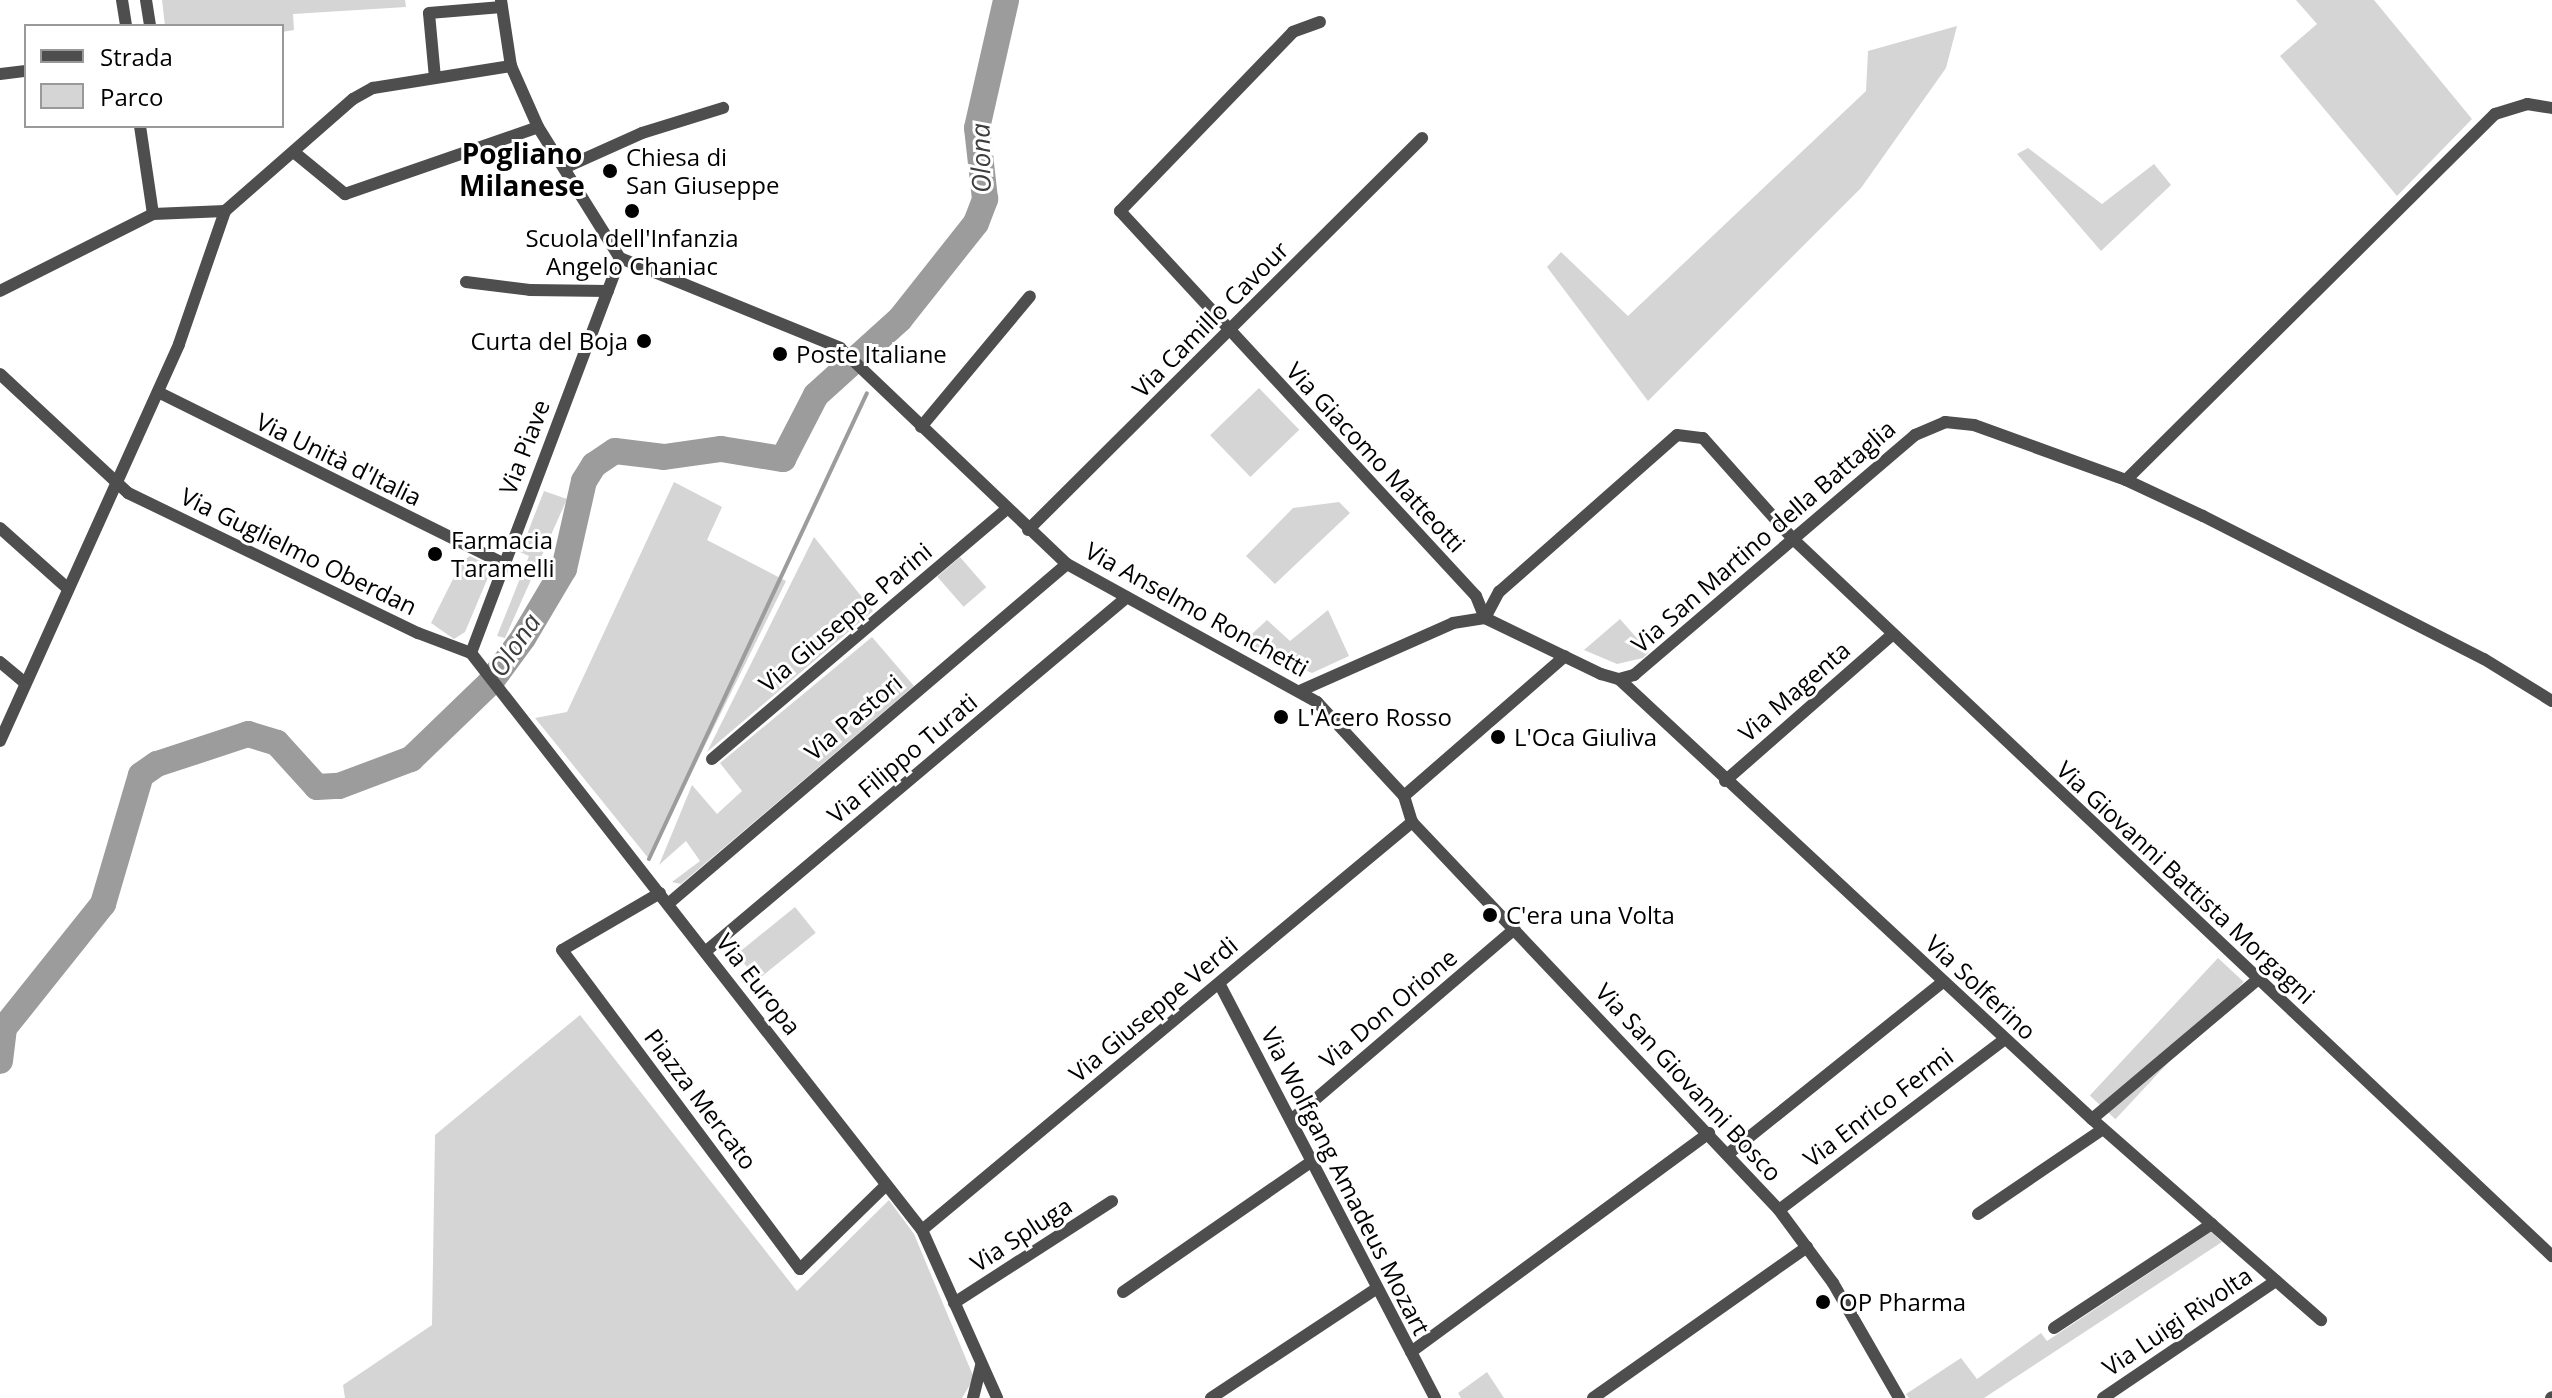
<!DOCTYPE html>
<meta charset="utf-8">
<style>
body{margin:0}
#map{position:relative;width:2552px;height:1398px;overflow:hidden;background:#fff;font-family:"Open Sans",sans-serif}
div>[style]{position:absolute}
.green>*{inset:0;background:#d5d5d5;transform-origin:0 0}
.stream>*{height:4px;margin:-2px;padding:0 2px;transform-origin:2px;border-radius:2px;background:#9c9c9c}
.river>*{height:26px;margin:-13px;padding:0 13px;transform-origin:13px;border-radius:13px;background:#9c9c9c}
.minor>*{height:12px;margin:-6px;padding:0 6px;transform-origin:6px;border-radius:6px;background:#4e4e4e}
.dots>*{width:22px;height:22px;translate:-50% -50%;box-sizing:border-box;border:4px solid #fff;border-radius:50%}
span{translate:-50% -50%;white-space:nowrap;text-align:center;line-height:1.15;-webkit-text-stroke:6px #fff;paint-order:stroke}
.poi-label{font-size:24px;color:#000}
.left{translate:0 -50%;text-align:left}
.right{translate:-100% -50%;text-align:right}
.street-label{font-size:24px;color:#000}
.water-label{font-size:26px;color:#3d3d3d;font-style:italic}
.quarter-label{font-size:28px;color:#000;font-weight:700}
.legend{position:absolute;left:24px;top:24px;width:260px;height:104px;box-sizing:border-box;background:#fff;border:2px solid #999;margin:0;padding:10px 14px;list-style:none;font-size:24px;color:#000}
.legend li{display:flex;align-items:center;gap:16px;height:40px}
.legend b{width:40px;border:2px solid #999}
</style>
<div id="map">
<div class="green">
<div style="clip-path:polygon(162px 0,405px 0,406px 7px,293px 14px,294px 30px,282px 32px,282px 26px,165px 26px)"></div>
<div style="clip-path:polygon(2296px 0,2374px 0,2472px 119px,2397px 196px,2280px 56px,2317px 24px)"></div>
<div style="clip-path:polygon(1957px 26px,1946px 68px,1861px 188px,1648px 401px,1547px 267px,1561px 252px,1628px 316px,1866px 91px,1868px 51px)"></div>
<div style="clip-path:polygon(2028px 148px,2102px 204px,2154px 164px,2171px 185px,2101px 251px,2017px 154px)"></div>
<div style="left:1259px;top:388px;width:58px;height:68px;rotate:46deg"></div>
<div style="clip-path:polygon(674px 482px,722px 507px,707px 540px,786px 581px,649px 859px,535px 718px,567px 712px)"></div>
<div style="clip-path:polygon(544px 491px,567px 499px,505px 638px,497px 636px,529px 556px,520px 552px)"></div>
<div style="clip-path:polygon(1339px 502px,1350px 513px,1275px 584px,1246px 556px,1293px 508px)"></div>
<div style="clip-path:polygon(814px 537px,873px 611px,707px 752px)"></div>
<div style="clip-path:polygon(470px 556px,484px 563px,489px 575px,465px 632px,454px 639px,431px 623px,462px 561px)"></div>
<div style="left:960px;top:557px;width:40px;height:30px;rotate:49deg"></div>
<div style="clip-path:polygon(1328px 610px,1349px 656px,1312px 673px,1241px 644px,1267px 620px,1290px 641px)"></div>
<div style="clip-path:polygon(1620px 619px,1649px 652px,1643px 658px,1617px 664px,1584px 650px)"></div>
<div style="clip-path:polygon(872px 637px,914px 686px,681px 884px,672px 882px,700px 861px,686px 841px,659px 865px,692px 785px,717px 814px,742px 791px,720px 763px)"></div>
<div style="left:795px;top:907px;width:33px;height:75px;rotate:51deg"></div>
<div style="left:2218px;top:958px;width:35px;height:188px;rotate:43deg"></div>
<div style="clip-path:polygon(580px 1015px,797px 1291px,889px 1200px,914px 1234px,974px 1378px,962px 1398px,345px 1398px,343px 1385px,432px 1325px,435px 1135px)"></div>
<div style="clip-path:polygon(2211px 1232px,2222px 1242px,1984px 1398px,1909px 1398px,1906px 1394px,1961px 1358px,1977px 1379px,2041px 1333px,2047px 1341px)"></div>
<div style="clip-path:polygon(1487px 1372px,1504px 1398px,1461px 1398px,1458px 1393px)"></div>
</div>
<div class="stream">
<div style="left:649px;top:859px;width:514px;rotate:-64.93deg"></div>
</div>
<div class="river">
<div style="left:0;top:1061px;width:33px;rotate:-83deg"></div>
<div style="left:4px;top:1028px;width:159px;rotate:-51.4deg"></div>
<div style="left:103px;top:904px;width:134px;rotate:-73.6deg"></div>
<div style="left:141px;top:775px;width:19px;rotate:-35deg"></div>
<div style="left:157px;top:764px;width:96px;rotate:-18.2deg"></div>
<div style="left:248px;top:734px;width:30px;rotate:17deg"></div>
<div style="left:277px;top:743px;width:59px;rotate:47.7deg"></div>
<div style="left:317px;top:787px;width:22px;rotate:-3deg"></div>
<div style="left:339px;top:786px;width:77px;rotate:-20.6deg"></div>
<div style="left:411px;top:759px;width:110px;rotate:-43.9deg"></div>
<div style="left:490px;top:683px;width:56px;rotate:-53.7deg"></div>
<div style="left:523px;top:638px;width:80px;rotate:-59.3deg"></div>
<div style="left:564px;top:569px;width:90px;rotate:-77.2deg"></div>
<div style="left:584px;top:481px;width:19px;rotate:-58deg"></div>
<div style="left:594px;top:465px;width:25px;rotate:-34deg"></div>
<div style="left:615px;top:451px;width:49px;rotate:7deg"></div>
<div style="left:664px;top:457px;width:58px;rotate:-8deg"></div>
<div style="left:721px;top:449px;width:63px;rotate:9.2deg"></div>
<div style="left:783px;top:459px;width:72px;rotate:-62.7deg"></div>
<div style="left:816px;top:395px;width:113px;rotate:-42.1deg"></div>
<div style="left:900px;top:319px;width:122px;rotate:-51.6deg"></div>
<div style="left:976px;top:223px;width:26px;rotate:-69deg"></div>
<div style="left:985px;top:199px;width:71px;rotate:-96.4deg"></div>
<div style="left:977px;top:128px;width:131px;rotate:-77.2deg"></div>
</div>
<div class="minor">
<div style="left:122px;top:0;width:26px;rotate:81deg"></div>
<div style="left:146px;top:0;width:26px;rotate:81deg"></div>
<div style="left:501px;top:0;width:67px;rotate:81.4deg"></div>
<div style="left:511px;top:66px;width:67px;rotate:66.1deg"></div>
<div style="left:538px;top:127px;width:155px;rotate:58deg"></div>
<div style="left:620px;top:258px;width:238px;rotate:22.2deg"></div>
<div style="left:840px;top:348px;width:313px;rotate:43.6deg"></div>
<div style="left:1067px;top:564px;width:286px;rotate:28.9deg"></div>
<div style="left:1317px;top:702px;width:128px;rotate:47.2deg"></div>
<div style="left:1404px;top:796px;width:27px;rotate:73deg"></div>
<div style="left:1412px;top:822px;width:534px;rotate:46.59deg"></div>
<div style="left:1779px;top:1210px;width:91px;rotate:53.5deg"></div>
<div style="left:1833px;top:1283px;width:133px;rotate:60.1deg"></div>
<div style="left:1320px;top:22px;width:29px;rotate:160deg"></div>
<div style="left:1293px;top:32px;width:249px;rotate:134deg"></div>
<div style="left:1120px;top:211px;width:524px;rotate:47.24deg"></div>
<div style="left:1476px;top:596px;width:24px;rotate:68deg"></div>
<div style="left:0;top:74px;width:26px;rotate:-7deg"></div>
<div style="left:435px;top:78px;width:65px;rotate:-95.3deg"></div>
<div style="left:429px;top:13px;width:73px;rotate:-4.7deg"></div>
<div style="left:140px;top:126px;width:89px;rotate:81.6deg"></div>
<div style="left:295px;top:153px;width:65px;rotate:39.4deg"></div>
<div style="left:345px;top:194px;width:204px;rotate:-19.1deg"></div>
<div style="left:564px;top:168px;width:85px;rotate:-24.2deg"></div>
<div style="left:642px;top:133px;width:85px;rotate:-17.2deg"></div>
<div style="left:466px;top:282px;width:64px;rotate:7.1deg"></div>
<div style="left:530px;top:290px;width:78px;rotate:0.7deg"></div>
<div style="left:0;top:291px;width:171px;rotate:-26.7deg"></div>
<div style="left:153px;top:214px;width:72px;rotate:-2.4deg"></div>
<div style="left:225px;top:211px;width:170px;rotate:-41.2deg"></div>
<div style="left:353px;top:99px;width:23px;rotate:-29deg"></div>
<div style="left:373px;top:88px;width:140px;rotate:-9.1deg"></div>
<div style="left:0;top:374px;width:175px;rotate:42.9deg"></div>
<div style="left:128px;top:493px;width:322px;rotate:25.8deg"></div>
<div style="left:418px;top:633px;width:57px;rotate:20.7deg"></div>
<div style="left:158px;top:392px;width:385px;rotate:26.4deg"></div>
<div style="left:921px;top:427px;width:170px;rotate:-50.2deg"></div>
<div style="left:2126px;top:480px;width:520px;rotate:-44.77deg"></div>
<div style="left:2495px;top:114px;width:34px;rotate:-17deg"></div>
<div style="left:2527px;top:104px;width:25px;rotate:9deg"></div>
<div style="left:0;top:528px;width:89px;rotate:41.8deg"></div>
<div style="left:1028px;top:530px;width:556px;rotate:-44.85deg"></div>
<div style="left:1485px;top:618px;width:30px;rotate:-62deg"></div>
<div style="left:1499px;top:592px;width:237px;rotate:-41.4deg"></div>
<div style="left:1677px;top:435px;width:26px;rotate:7deg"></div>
<div style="left:1703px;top:438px;width:134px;rotate:48.3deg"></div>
<div style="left:1792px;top:538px;width:1046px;rotate:43.37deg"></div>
<div style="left:471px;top:653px;width:732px;rotate:51.99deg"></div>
<div style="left:922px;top:1230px;width:184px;rotate:65.9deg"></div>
<div style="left:471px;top:653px;width:422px;rotate:-69.3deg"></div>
<div style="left:0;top:662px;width:33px;rotate:40deg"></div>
<div style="left:1619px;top:679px;width:646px;rotate:42.93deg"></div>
<div style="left:2092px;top:1119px;width:305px;rotate:41.3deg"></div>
<div style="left:1302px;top:690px;width:165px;rotate:-23.9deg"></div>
<div style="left:1453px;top:623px;width:32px;rotate:-9deg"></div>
<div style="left:1485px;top:618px;width:129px;rotate:25.8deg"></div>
<div style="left:1601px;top:674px;width:19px;rotate:16deg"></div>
<div style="left:1619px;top:679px;width:16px;rotate:-15deg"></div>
<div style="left:1634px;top:675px;width:370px;rotate:-40.5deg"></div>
<div style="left:1915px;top:435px;width:33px;rotate:-23deg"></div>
<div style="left:1945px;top:422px;width:29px;rotate:6deg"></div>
<div style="left:1974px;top:425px;width:162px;rotate:19.9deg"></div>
<div style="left:2126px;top:480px;width:85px;rotate:25.1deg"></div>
<div style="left:2203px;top:516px;width:315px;rotate:27deg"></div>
<div style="left:2484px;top:659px;width:80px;rotate:31.7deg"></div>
<div style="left:0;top:741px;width:435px;rotate:-65.7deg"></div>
<div style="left:179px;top:344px;width:141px;rotate:-70.9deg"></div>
<div style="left:712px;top:759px;width:387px;rotate:-40.3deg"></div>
<div style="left:1725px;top:781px;width:223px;rotate:-41.2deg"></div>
<div style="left:1404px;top:796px;width:213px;rotate:-41deg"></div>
<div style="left:660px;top:893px;width:113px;rotate:149.8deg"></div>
<div style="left:562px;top:950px;width:398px;rotate:53.3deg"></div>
<div style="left:800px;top:1269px;width:120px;rotate:-44.3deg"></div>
<div style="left:668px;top:904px;width:524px;rotate:-40.44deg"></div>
<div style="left:705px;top:952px;width:551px;rotate:-40.07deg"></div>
<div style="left:1219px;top:983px;width:468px;rotate:62.5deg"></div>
<div style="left:2092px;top:1119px;width:216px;rotate:-40.1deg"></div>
<div style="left:1291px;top:1120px;width:294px;rotate:-40.5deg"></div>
<div style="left:1728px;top:1154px;width:275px;rotate:-38.7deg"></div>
<div style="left:1779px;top:1210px;width:283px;rotate:-37.1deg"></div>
<div style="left:1978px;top:1214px;width:151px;rotate:-34.2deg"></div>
<div style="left:922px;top:1230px;width:638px;rotate:-39.78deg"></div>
<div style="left:1123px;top:1292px;width:230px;rotate:-34.7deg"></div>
<div style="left:954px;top:1303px;width:188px;rotate:-32.8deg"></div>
<div style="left:2054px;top:1328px;width:189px;rotate:-33.4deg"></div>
<div style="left:1411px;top:1352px;width:370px;rotate:-36.3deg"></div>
<div style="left:973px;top:1398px;width:34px;rotate:-76deg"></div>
<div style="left:1211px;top:1398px;width:199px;rotate:-33.5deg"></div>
<div style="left:1593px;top:1398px;width:262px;rotate:-35.2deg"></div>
<div style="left:2103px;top:1398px;width:209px;rotate:-34.1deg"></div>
<div style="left:2551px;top:1398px;width:1px;rotate:-45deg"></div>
</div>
<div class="dots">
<div style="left:610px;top:171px;background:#000"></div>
<div style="left:632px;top:211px;background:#000"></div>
<div style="left:644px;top:341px;background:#000"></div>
<div style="left:780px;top:354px;background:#000"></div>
<div style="left:435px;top:554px;background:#000"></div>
<div style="left:1281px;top:717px;background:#000"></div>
<div style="left:1498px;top:737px;background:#000"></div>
<div style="left:1490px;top:915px;background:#000"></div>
<div style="left:1823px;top:1302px;background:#000"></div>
</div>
<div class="poi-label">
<span class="left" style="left:626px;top:171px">Chiesa di<br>San Giuseppe</span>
<span style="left:632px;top:252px">Scuola dell'Infanzia<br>Angelo Chaniac</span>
<span class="right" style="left:628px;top:341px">Curta del Boja</span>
<span class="left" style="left:796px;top:354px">Poste Italiane</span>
<span class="left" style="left:451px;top:554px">Farmacia<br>Taramelli</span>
<span class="left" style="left:1297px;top:717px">L'Acero Rosso</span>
<span class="left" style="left:1514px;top:737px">L'Oca Giuliva</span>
<span class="left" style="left:1506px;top:915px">C'era una Volta</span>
<span class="left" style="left:1839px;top:1302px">OP Pharma</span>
</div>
<div class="street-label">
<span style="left:1210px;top:319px;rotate:-45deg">Via Camillo Cavour</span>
<span style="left:524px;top:447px;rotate:-69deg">Via Piave</span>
<span style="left:1376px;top:457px;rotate:47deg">Via Giacomo Matteotti</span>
<span style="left:339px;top:459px;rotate:26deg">Via Unità d'Italia</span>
<span style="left:1763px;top:536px;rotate:-41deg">Via San Martino della Battaglia</span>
<span style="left:299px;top:551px;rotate:26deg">Via Guglielmo Oberdan</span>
<span style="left:1197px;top:609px;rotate:29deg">Via Anselmo Ronchetti</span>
<span style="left:845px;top:617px;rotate:-40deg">Via Giuseppe Parini</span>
<span style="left:1794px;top:691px;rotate:-41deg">Via Magenta</span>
<span style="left:853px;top:717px;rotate:-40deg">Via Pastori</span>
<span style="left:902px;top:758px;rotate:-40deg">Via Filippo Turati</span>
<span style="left:2186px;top:882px;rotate:43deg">Via Giovanni Battista Morgagni</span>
<span style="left:759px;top:984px;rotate:52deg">Via Europa</span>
<span style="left:1981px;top:987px;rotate:43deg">Via Solferino</span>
<span style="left:1388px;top:1008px;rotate:-40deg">Via Don Orione</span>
<span style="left:1153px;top:1009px;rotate:-40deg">Via Giuseppe Verdi</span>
<span style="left:1689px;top:1082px;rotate:47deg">Via San Giovanni Bosco</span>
<span style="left:701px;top:1099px;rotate:53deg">Piazza Mercato</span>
<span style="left:1878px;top:1107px;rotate:-37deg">Via Enrico Fermi</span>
<span style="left:1346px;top:1181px;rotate:63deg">Via Wolfgang Amadeus Mozart</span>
<span style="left:1021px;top:1234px;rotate:-33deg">Via Spluga</span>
<span style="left:2177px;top:1321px;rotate:-34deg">Via Luigi Rivolta</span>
</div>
<div class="water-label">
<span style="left:981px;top:158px;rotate:-91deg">Olona</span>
<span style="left:515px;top:645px;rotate:-56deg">Olona</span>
</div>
<div class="quarter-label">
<span style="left:522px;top:169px">Pogliano<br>Milanese</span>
</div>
<ul class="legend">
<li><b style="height:10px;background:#4e4e4e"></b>Strada</li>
<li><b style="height:22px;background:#d5d5d5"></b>Parco</li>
</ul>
</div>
